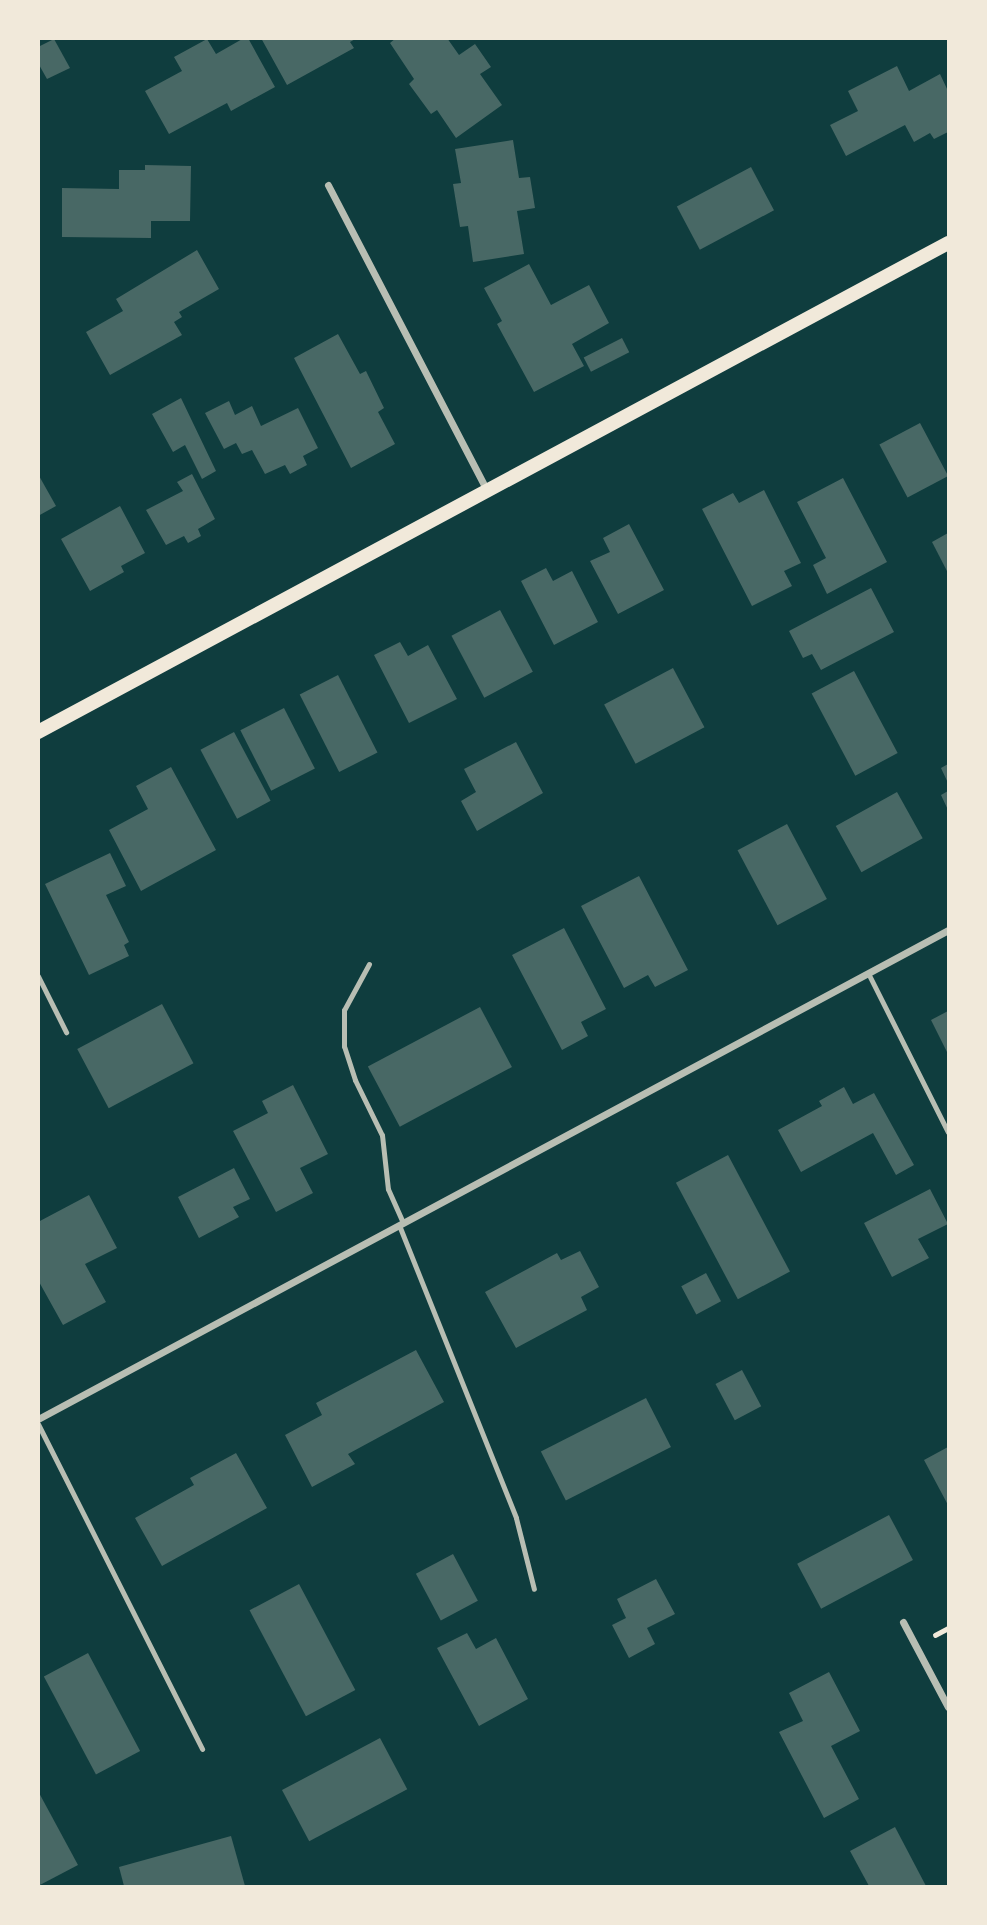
<!DOCTYPE html>
<style>
body{margin:0}
#map{position:relative;width:987px;height:1925px;overflow:hidden;background:#0f3d3e;font-family:Lato,sans-serif}
div>[style]{position:absolute}
.building>*{inset:0;background:#486865;transform-origin:0 0}
.path>*{height:4.5px;margin:-2.25px;padding:0 2.25px;transform-origin:2.25px;border-radius:2.25px;background:#f1e9da}
.service>*{height:5px;margin:-2.5px;padding:0 2.5px;transform-origin:2.5px;border-radius:2.5px;background:#b8beb3}
.minor>*{height:7px;margin:-3.5px;padding:0 3.5px;transform-origin:3.5px;border-radius:3.5px;background:#b8beb3}
.secondary>*{height:14px;margin:-7px;padding:0 7px;transform-origin:7px;border-radius:7px;background:#f1e9da}
span{translate:-50% -50%;white-space:nowrap;text-align:center;line-height:1.15;-webkit-text-stroke:6px #f1e9da;paint-order:stroke}
.frame{position:absolute;inset:0;border:40px solid #f1e9da;pointer-events:none}
</style>
<div id="map">
<div class="building">
<div style="clip-path:polygon(244px 38px,248px 38px,275px 87px,231px 111px,227px 103px,169px 134px,145px 91px,182px 71px,174px 57px,207px 39px,216px 54px)"></div>
<div style="clip-path:polygon(261px 38px,357px 38px,350px 42px,354px 48px,287px 85px)"></div>
<div style="clip-path:polygon(396px 38px,447px 38px,459px 55px,475px 44px,491px 67px,480px 74px,502px 105px,456px 138px,437px 110px,431px 114px,409px 84px,414px 79px,390px 43px)"></div>
<div style="clip-path:polygon(54px 39px,70px 68px,47px 79px,38px 63px,38px 47px)"></div>
<div style="clip-path:polygon(897px 66px,909px 91px,940px 74px,948px 91px,948px 132px,934px 139px,930px 133px,914px 142px,905px 125px,846px 156px,830px 125px,858px 111px,848px 91px)"></div>
<div style="clip-path:polygon(513px 140px,519px 178px,530px 177px,535px 208px,517px 211px,524px 254px,473px 262px,468px 226px,460px 227px,453px 184px,461px 183px,455px 149px)"></div>
<div style="clip-path:polygon(145px 165px,191px 166px,190px 221px,151px 221px,151px 238px,62px 237px,62px 188px,119px 189px,119px 170px,145px 170px)"></div>
<div style="left:751px;top:167px;width:49px;height:84px;rotate:62deg"></div>
<div style="clip-path:polygon(197px 250px,219px 289px,179px 312px,182px 317px,174px 322px,182px 335px,110px 375px,86px 332px,123px 311px,116px 299px)"></div>
<div style="clip-path:polygon(529px 264px,551px 305px,589px 285px,609px 323px,572px 344px,584px 366px,534px 392px,497px 324px,502px 321px,484px 288px)"></div>
<div style="clip-path:polygon(338px 334px,360px 374px,366px 371px,384px 408px,378px 412px,395px 444px,351px 468px,294px 358px)"></div>
<div style="left:622px;top:338px;width:16px;height:43px;rotate:63deg"></div>
<div style="clip-path:polygon(181px 398px,216px 471px,202px 479px,185px 445px,173px 452px,152px 414px)"></div>
<div style="clip-path:polygon(229px 401px,235px 415px,252px 406px,261px 426px,298px 408px,318px 448px,303px 456px,307px 465px,290px 474px,285px 465px,265px 474px,252px 450px,242px 454px,236px 443px,224px 449px,205px 413px)"></div>
<div style="left:920px;top:423px;width:60px;height:46px;rotate:62deg"></div>
<div style="clip-path:polygon(38px 474px,56px 506px,38px 516px)"></div>
<div style="clip-path:polygon(192px 474px,215px 519px,198px 529px,201px 536px,188px 543px,184px 536px,166px 545px,146px 510px,183px 491px,177px 482px)"></div>
<div style="clip-path:polygon(843px 478px,887px 562px,827px 594px,813px 565px,826px 558px,797px 502px)"></div>
<div style="clip-path:polygon(764px 490px,801px 563px,784px 571px,792px 586px,752px 606px,702px 509px,733px 493px,739px 503px)"></div>
<div style="clip-path:polygon(120px 506px,145px 553px,121px 566px,124px 572px,90px 591px,61px 539px)"></div>
<div style="clip-path:polygon(629px 524px,664px 590px,618px 614px,590px 561px,610px 552px,603px 538px)"></div>
<div style="clip-path:polygon(948px 533px,948px 573px,932px 542px)"></div>
<div style="clip-path:polygon(546px 568px,553px 581px,572px 571px,598px 622px,554px 645px,521px 581px)"></div>
<div style="clip-path:polygon(871px 588px,894px 632px,821px 670px,812px 654px,803px 658px,789px 631px)"></div>
<div style="left:500px;top:610px;width:70px;height:55px;rotate:62deg"></div>
<div style="clip-path:polygon(400px 642px,408px 656px,428px 645px,457px 699px,409px 723px,374px 655px)"></div>
<div style="left:673px;top:668px;width:67px;height:78px;rotate:62deg"></div>
<div style="left:854px;top:671px;width:93px;height:48px;rotate:62deg"></div>
<div style="left:338px;top:675px;width:87px;height:43px;rotate:63deg"></div>
<div style="left:284px;top:708px;width:68px;height:49px;rotate:63deg"></div>
<div style="left:234px;top:732px;width:78px;height:38px;rotate:62deg"></div>
<div style="clip-path:polygon(516px 742px,543px 793px,477px 831px,461px 801px,476px 792px,464px 769px)"></div>
<div style="clip-path:polygon(948px 764px,948px 783px,941px 768px)"></div>
<div style="clip-path:polygon(171px 767px,216px 850px,141px 891px,109px 830px,148px 809px,136px 786px)"></div>
<div style="clip-path:polygon(948px 791px,948px 810px,941px 795px)"></div>
<div style="left:897px;top:792px;width:53px;height:70px;rotate:61deg"></div>
<div style="left:787px;top:824px;width:85px;height:56px;rotate:62deg"></div>
<div style="clip-path:polygon(110px 853px,126px 886px,106px 895px,129px 942px,124px 945px,129px 956px,89px 975px,45px 884px)"></div>
<div style="clip-path:polygon(639px 876px,688px 970px,655px 987px,648px 975px,624px 988px,581px 906px)"></div>
<div style="clip-path:polygon(564px 928px,606px 1009px,581px 1022px,588px 1036px,562px 1050px,512px 955px)"></div>
<div style="left:162px;top:1004px;width:67px;height:96px;rotate:62deg"></div>
<div style="left:480px;top:1007px;width:68px;height:127px;rotate:62deg"></div>
<div style="clip-path:polygon(948px 1011px,948px 1054px,931px 1020px)"></div>
<div style="clip-path:polygon(293px 1085px,328px 1154px,300px 1168px,313px 1193px,276px 1212px,233px 1131px,268px 1113px,262px 1101px)"></div>
<div style="clip-path:polygon(844px 1087px,853px 1104px,874px 1093px,914px 1165px,896px 1175px,873px 1133px,801px 1172px,778px 1130px,822px 1106px,819px 1101px)"></div>
<div style="left:728px;top:1155px;width:132px;height:59px;rotate:62deg"></div>
<div style="clip-path:polygon(234px 1168px,250px 1199px,233px 1207px,239px 1217px,199px 1238px,178px 1197px)"></div>
<div style="clip-path:polygon(930px 1189px,948px 1224px,918px 1239px,929px 1258px,892px 1277px,864px 1223px)"></div>
<div style="clip-path:polygon(89px 1195px,117px 1248px,85px 1264px,106px 1302px,63px 1325px,38px 1280px,38px 1222px)"></div>
<div style="clip-path:polygon(580px 1251px,599px 1287px,581px 1297px,587px 1310px,516px 1348px,485px 1292px,557px 1253px,561px 1260px)"></div>
<div style="left:706px;top:1273px;width:32px;height:28px;rotate:62deg"></div>
<div style="clip-path:polygon(416px 1350px,444px 1402px,348px 1454px,355px 1464px,312px 1487px,285px 1435px,322px 1415px,316px 1403px)"></div>
<div style="left:742px;top:1370px;width:41px;height:30px;rotate:62deg"></div>
<div style="left:646px;top:1398px;width:55px;height:118px;rotate:63deg"></div>
<div style="clip-path:polygon(948px 1447px,948px 1505px,924px 1460px)"></div>
<div style="clip-path:polygon(236px 1453px,267px 1508px,162px 1566px,135px 1518px,194px 1485px,190px 1478px)"></div>
<div style="left:889px;top:1515px;width:51px;height:104px;rotate:62deg"></div>
<div style="left:453px;top:1554px;width:53px;height:42px;rotate:62deg"></div>
<div style="clip-path:polygon(656px 1579px,675px 1614px,647px 1628px,655px 1644px,629px 1658px,612px 1625px,626px 1618px,617px 1599px)"></div>
<div style="left:299px;top:1584px;width:120px;height:56px;rotate:62deg"></div>
<div style="clip-path:polygon(467px 1633px,476px 1649px,496px 1638px,528px 1699px,479px 1726px,437px 1648px)"></div>
<div style="left:88px;top:1653px;width:111px;height:50px;rotate:62deg"></div>
<div style="clip-path:polygon(829px 1672px,860px 1731px,831px 1746px,859px 1799px,824px 1818px,779px 1732px,803px 1721px,789px 1693px)"></div>
<div style="left:380px;top:1738px;width:58px;height:111px;rotate:62deg"></div>
<div style="clip-path:polygon(38px 1791px,78px 1865px,38px 1886px)"></div>
<div style="clip-path:polygon(895px 1827px,926px 1886px,869px 1886px,850px 1851px)"></div>
<div style="clip-path:polygon(231px 1836px,245px 1886px,124px 1886px,119px 1867px)"></div>
</div>
<div class="path">
<div style="left:935px;top:1635px;width:15px;rotate:-28deg"></div>
</div>
<div class="service">
<div style="left:369px;top:964px;width:52px;rotate:118.5deg"></div>
<div style="left:344px;top:1010px;width:36px;rotate:90deg"></div>
<div style="left:344px;top:1046px;width:36px;rotate:72deg"></div>
<div style="left:355px;top:1080px;width:61px;rotate:63.9deg"></div>
<div style="left:382px;top:1135px;width:54px;rotate:83.7deg"></div>
<div style="left:388px;top:1189px;width:36px;rotate:66deg"></div>
<div style="left:868px;top:973px;width:178px;rotate:63.3deg"></div>
<div style="left:38px;top:976px;width:63px;rotate:63.4deg"></div>
<div style="left:399px;top:1225px;width:315px;rotate:68.2deg"></div>
<div style="left:516px;top:1518px;width:73px;rotate:75.8deg"></div>
<div style="left:38px;top:1424px;width:364px;rotate:63.2deg"></div>
</div>
<div class="minor">
<div style="left:328px;top:185px;width:345px;rotate:62.5deg"></div>
<div style="left:38px;top:1419px;width:1033px;rotate:-28.25deg"></div>
<div style="left:903px;top:1622px;width:96px;rotate:62.1deg"></div>
</div>
<div class="secondary">
<div style="left:38px;top:732px;width:1033px;rotate:-28.25deg"></div>
</div>
<div class="frame"></div>
</div>
